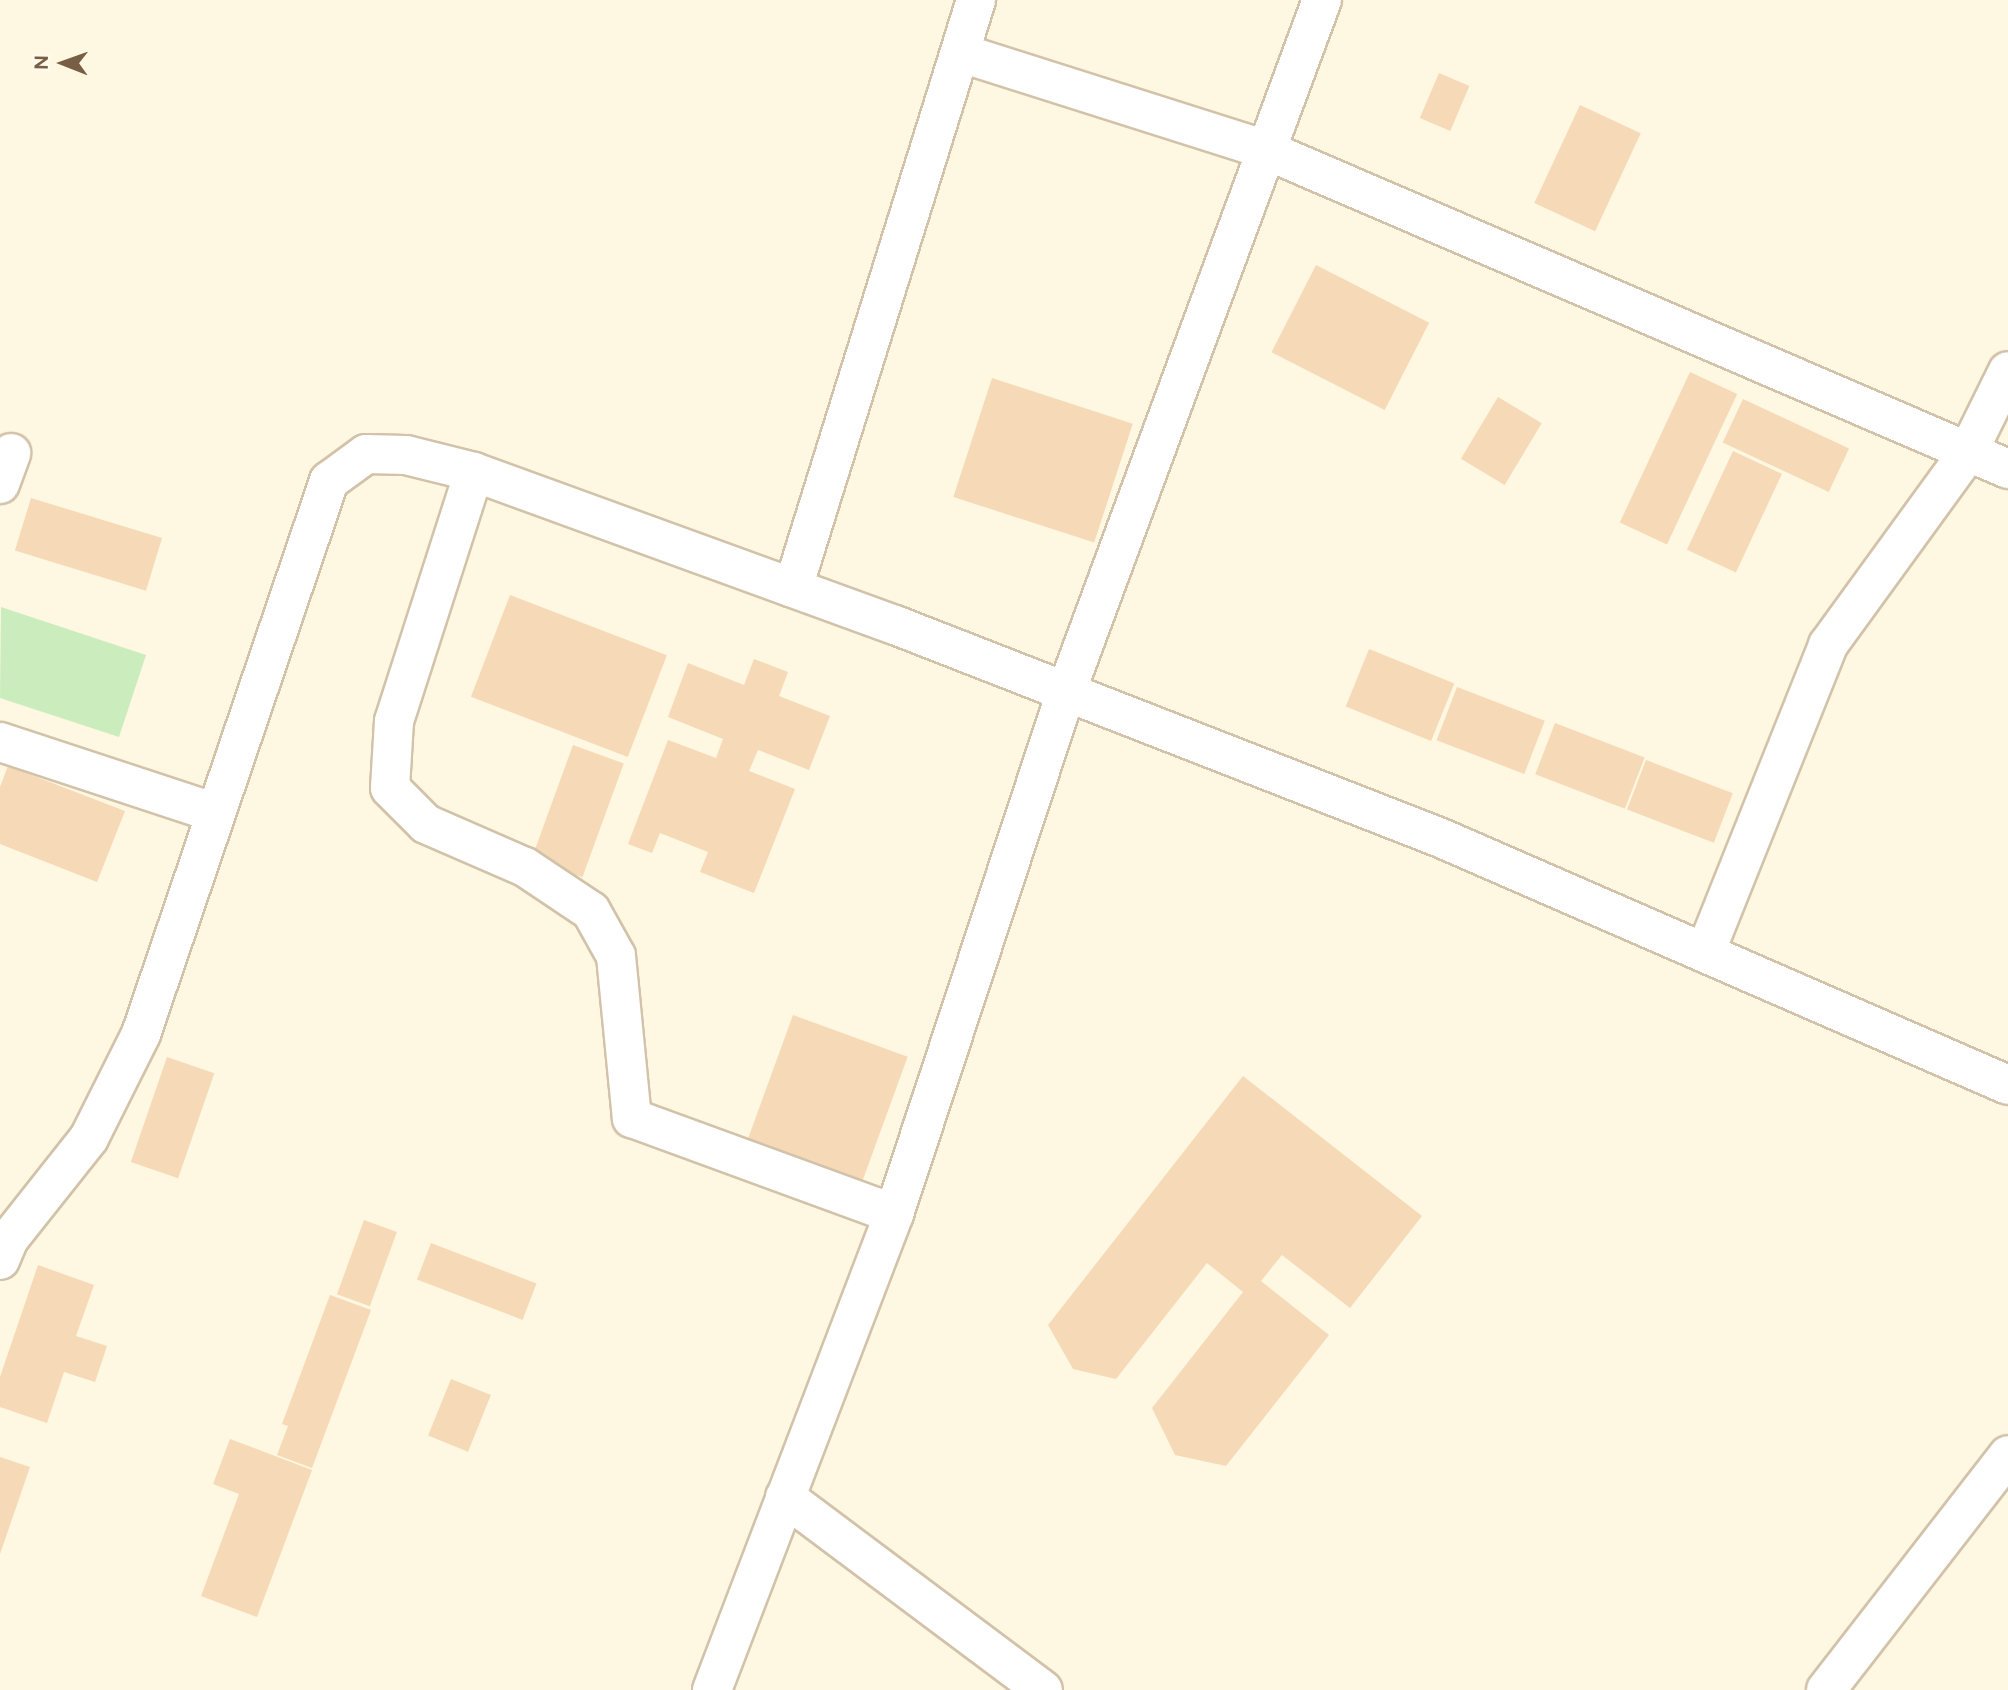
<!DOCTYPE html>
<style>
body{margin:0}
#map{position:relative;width:2008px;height:1690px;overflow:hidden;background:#fef7e1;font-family:Figtree,sans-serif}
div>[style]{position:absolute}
.green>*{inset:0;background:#cbedbe}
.building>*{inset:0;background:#f6d9b6;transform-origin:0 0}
.roads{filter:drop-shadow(2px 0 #d2c2a9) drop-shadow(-2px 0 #d2c2a9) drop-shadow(0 2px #d2c2a9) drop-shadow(0 -2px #d2c2a9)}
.minor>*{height:38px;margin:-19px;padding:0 19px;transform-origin:19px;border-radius:19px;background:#fff}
span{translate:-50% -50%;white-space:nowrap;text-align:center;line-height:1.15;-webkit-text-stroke:5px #fffae9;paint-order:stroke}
.north{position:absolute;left:28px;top:28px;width:70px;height:70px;-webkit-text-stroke:5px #fffae9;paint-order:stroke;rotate:271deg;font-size:19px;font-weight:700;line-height:28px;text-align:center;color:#785e45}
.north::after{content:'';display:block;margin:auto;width:24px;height:32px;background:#785e45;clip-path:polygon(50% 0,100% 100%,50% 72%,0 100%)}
</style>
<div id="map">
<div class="green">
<div style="clip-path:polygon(1px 607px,146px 655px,119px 737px,0 698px)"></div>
</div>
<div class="building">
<div style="left:1439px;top:73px;width:33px;height:49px;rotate:23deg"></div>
<div style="left:1580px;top:105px;width:67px;height:108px;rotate:25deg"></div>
<div style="left:1316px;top:265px;width:127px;height:98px;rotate:27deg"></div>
<div style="left:1690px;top:372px;width:52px;height:166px;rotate:25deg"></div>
<div style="left:992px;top:378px;width:148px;height:125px;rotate:18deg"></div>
<div style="left:1498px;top:397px;width:51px;height:72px;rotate:31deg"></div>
<div style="left:1743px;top:399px;width:117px;height:48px;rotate:25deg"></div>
<div style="left:1733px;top:451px;width:54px;height:109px;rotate:25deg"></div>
<div style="left:31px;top:498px;width:137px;height:55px;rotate:17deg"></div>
<div style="left:510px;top:595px;width:168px;height:109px;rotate:21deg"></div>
<div style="left:1369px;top:649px;width:92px;height:62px;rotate:22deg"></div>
<div style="clip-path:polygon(754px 659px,788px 672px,779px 696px,830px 716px,809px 770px,758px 750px,749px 771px,795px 789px,754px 893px,700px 872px,708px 852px,660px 833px,652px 853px,628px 844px,668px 740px,716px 758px,723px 739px,668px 717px,688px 663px,744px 685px)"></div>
<div style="left:1457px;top:687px;width:94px;height:57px;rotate:21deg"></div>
<div style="left:1555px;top:723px;width:96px;height:55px;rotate:21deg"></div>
<div style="left:573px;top:745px;width:54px;height:121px;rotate:20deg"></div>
<div style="left:1646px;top:760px;width:93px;height:53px;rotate:21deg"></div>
<div style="clip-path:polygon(8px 766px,125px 811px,97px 882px,0 844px,0 787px)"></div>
<div style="left:793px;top:1015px;width:122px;height:137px;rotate:20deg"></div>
<div style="left:167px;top:1057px;width:50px;height:111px;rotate:19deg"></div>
<div style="clip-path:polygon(1243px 1076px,1422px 1216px,1350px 1308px,1282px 1255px,1261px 1281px,1329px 1335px,1226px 1466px,1175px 1455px,1152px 1408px,1243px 1292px,1207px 1263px,1116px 1379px,1073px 1369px,1048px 1325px)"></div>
<div style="left:364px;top:1220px;width:35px;height:79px;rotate:20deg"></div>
<div style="left:431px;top:1243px;width:113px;height:39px;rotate:21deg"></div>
<div style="clip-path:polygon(38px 1265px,94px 1285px,76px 1336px,107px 1346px,95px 1382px,64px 1372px,47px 1423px,0 1407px,0 1377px)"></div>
<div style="clip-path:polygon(330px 1295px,371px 1310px,312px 1468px,277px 1455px,288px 1426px,282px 1424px)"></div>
<div style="left:451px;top:1379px;width:43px;height:61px;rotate:22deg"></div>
<div style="clip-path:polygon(230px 1439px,312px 1470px,257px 1617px,201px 1596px,239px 1494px,213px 1484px)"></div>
<div style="clip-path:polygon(0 1457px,30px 1467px,0 1554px)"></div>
</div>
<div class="roads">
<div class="minor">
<div style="left:961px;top:53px;width:320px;rotate:17.6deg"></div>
<div style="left:1266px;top:150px;width:808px;rotate:23.26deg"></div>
<div style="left:474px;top:472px;width:262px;rotate:107.8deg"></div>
<div style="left:394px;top:721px;width:67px;rotate:93.4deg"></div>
<div style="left:390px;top:788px;width:51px;rotate:45deg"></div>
<div style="left:426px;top:824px;width:108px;rotate:23.5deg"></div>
<div style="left:525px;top:867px;width:79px;rotate:33.7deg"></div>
<div style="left:591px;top:911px;width:51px;rotate:60.9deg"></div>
<div style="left:616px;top:956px;width:163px;rotate:84.4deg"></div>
<div style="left:632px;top:1118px;width:279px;rotate:20.1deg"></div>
<div style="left:0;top:484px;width:33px;rotate:-70deg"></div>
<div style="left:793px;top:588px;width:616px;rotate:-72.71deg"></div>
<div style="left:0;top:742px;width:227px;rotate:18.2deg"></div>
<div style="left:1705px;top:953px;width:332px;rotate:-68.2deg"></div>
<div style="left:1828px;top:645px;width:238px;rotate:-54deg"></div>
<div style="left:1968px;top:452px;width:90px;rotate:-63.7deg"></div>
<div style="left:0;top:1260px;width:23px;rotate:-67deg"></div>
<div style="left:9px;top:1239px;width:129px;rotate:-51.6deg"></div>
<div style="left:89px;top:1138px;width:116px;rotate:-63.4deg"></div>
<div style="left:141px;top:1034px;width:584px;rotate:-71.22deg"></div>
<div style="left:329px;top:481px;width:46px;rotate:-36.1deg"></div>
<div style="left:366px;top:454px;width:40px;rotate:1.4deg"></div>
<div style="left:406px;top:455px;width:70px;rotate:14deg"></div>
<div style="left:474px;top:472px;width:448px;rotate:20deg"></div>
<div style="left:895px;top:625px;width:586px;rotate:21.31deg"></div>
<div style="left:1441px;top:838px;width:618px;rotate:23.54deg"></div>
<div style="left:785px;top:1497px;width:322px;rotate:36.8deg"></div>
<div style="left:712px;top:1690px;width:510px;rotate:-69.08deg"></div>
<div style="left:894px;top:1214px;width:546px;rotate:-71.76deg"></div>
<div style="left:1065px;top:695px;width:741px;rotate:-69.71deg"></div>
<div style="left:1826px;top:1690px;width:297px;rotate:-52.2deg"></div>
</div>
</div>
<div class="north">N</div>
</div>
